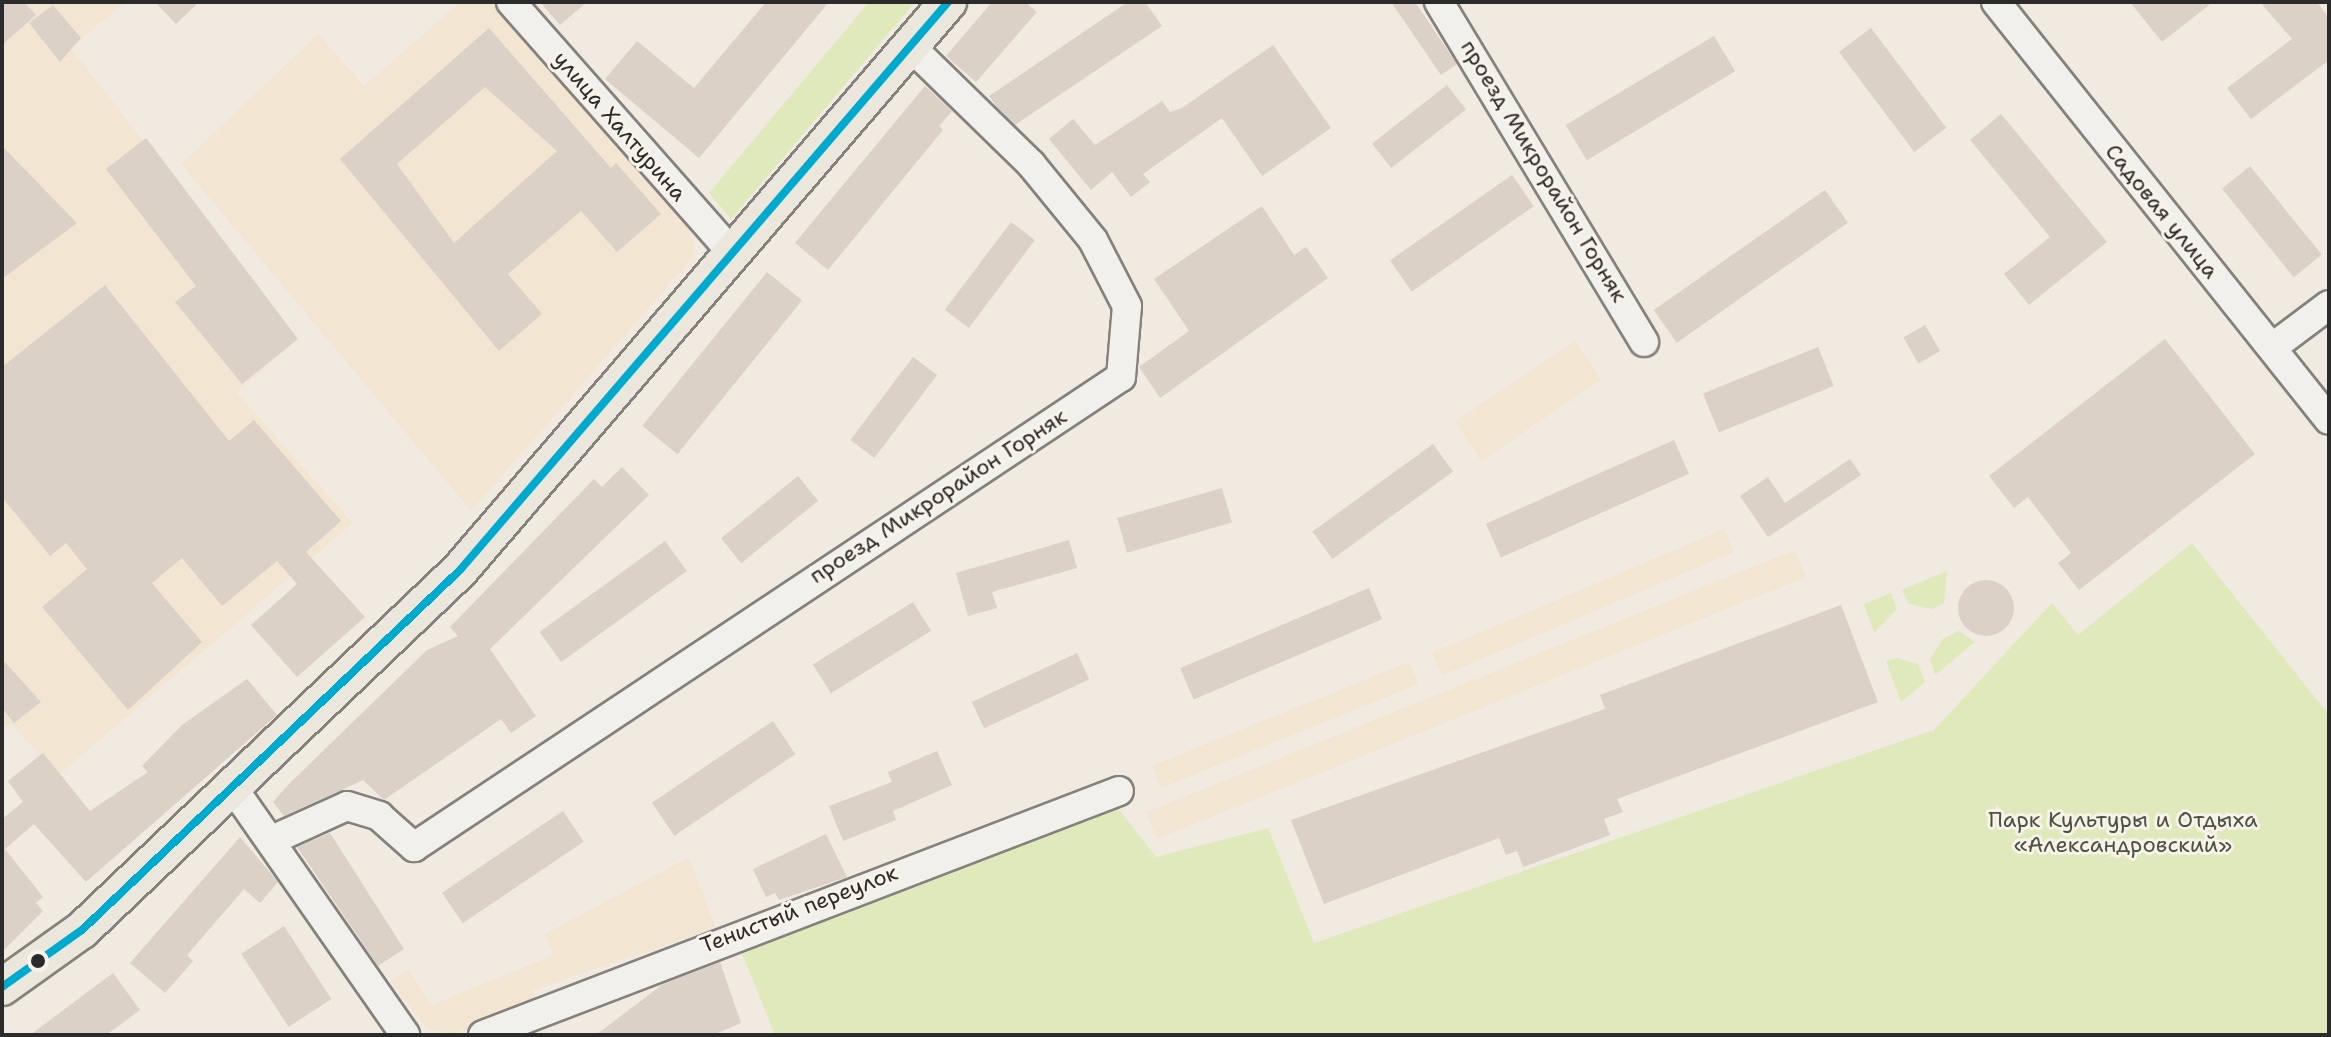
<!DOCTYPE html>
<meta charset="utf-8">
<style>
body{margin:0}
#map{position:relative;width:2331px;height:1037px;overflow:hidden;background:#f0eae0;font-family:"Shantell Sans",sans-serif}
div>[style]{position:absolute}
.built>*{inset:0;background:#f2e6d3;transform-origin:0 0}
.green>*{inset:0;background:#e0e9bc}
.building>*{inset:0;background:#dbd1c6;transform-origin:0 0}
.round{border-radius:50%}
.roads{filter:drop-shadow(2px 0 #84817c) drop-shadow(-2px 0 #84817c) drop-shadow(0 2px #84817c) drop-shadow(0 -2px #84817c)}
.minor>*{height:28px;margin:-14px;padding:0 14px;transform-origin:14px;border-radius:14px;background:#f2f0eb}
.major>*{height:36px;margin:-18px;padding:0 18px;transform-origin:18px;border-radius:18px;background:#ece7dd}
.bus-1>*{height:8px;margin:-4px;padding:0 4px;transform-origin:4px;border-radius:4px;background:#00a9ce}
.dots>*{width:22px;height:22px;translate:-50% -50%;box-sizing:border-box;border:4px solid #f7f3e8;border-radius:50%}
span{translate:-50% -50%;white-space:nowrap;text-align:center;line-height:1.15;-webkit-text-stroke:6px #f7f3e8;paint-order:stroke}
.street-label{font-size:22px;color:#2b2b2b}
.park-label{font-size:22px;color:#4c5142}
.frame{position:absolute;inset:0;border:4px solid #2b2b2b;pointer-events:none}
</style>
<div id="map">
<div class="built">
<div style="clip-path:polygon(2px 2px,127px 2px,70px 47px,298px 339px,237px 393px,353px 523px,59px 775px,10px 723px,2px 729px)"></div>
<div style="clip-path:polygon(460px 2px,490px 2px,687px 216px,695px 255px,471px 511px,181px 164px,318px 34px,364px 86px)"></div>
<div style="left:1575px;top:341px;width:47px;height:145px;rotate:56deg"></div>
<div style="left:1724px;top:529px;width:25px;height:317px;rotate:67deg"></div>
<div style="left:1795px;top:550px;width:29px;height:700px;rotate:68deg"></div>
<div style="left:1409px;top:662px;width:24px;height:277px;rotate:68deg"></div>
<div style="clip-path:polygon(689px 857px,716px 928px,533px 990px,533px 1003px,453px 1034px,428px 1029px,391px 981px,409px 970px,431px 1005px,554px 955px,545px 934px)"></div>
</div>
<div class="green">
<div style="clip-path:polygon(869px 2px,915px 2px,731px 219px,709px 193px)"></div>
<div style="clip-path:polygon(2192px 543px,2329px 715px,2329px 1035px,775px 1035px,739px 946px,1114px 803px,1156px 857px,1268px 828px,1314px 943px,1934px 730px,2052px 603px,2078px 635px)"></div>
<div style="clip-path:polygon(1947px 571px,1944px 603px,1932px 609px,1909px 604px,1902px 590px)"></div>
<div style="clip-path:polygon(1891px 593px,1897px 609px,1874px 633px,1864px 604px)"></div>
<div style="clip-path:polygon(1959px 631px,1975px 642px,1935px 675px,1930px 659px,1943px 639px)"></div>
<div style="clip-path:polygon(1897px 658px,1918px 664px,1925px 682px,1901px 702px,1886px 661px)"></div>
</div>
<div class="building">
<div style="clip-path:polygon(2px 2px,24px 2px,36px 15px,2px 45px)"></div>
<div style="clip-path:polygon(155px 2px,199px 2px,176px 24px)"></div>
<div style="clip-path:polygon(540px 2px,587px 2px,560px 25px)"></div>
<div style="clip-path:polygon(766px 2px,829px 2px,699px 158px,605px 79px,637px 41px,694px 88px)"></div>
<div style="clip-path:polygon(992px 2px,1025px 2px,1037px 12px,976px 82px,946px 56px)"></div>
<div style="clip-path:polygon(1128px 2px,1145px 2px,1162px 26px,1015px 125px,997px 107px,989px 96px)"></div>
<div style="clip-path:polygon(1391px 2px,1415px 2px,1457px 64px,1441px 75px)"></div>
<div style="clip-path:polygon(2130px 2px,2213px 2px,2162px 42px)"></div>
<div style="clip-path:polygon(2260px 2px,2317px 2px,2329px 18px,2329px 60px,2251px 119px,2227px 88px,2292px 39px)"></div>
<div style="clip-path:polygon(53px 5px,81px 38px,60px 62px,29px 23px)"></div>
<div style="clip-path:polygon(evenodd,489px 28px,611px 168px,616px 163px,661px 214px,617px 252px,581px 211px,508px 274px,542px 314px,499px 351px,340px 159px,489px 28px,485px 87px,557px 151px,454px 243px,397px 164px,485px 87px)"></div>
<div style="left:1871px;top:28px;width:125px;height:40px;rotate:53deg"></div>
<div style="left:1714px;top:36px;width:41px;height:173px;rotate:59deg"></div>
<div style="clip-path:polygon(1273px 45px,1331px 128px,1262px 176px,1222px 118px,1143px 174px,1150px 182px,1131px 197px,1112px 172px,1091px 190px,1049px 139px,1073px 119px,1095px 145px,1162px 101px,1170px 112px,1182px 108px)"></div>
<div style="left:1447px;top:85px;width:31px;height:95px;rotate:52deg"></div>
<div style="clip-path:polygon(925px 86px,952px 111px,939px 126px,943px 130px,828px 270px,795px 243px)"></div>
<div style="clip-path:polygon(2001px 114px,2107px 242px,2029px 305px,2004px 274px,2050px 237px,1970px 140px)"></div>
<div style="clip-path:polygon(146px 138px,298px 339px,242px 384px,175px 302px,196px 286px,106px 169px)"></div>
<div style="clip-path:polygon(2px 146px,77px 223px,2px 279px)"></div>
<div style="left:2250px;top:166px;width:114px;height:36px;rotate:51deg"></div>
<div style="left:1512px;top:175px;width:38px;height:149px;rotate:55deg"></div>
<div style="left:1825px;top:190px;width:40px;height:209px;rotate:55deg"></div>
<div style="clip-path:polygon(1262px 206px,1294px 255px,1306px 247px,1328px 278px,1160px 398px,1139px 367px,1189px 331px,1154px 279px)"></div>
<div style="left:1011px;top:222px;width:30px;height:110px;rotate:37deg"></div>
<div style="left:767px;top:272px;width:45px;height:198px;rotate:39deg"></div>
<div style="clip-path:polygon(105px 285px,229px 441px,254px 420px,341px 521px,306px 552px,365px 617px,297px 677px,251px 625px,297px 584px,277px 561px,222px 606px,182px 558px,152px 583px,202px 642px,128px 710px,42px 607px,87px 569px,66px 543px,50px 556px,2px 497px,2px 367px)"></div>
<div style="left:1925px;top:325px;width:30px;height:25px;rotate:60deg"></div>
<div style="clip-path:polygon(2165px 339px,2255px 454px,2079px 590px,2058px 563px,2071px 553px,2028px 497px,2014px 508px,1989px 476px)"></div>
<div style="left:1818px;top:347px;width:42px;height:124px;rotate:68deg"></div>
<div style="left:913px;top:357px;width:30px;height:104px;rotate:37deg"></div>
<div style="left:1674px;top:440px;width:37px;height:206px;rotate:66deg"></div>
<div style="left:1433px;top:444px;width:34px;height:149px;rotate:54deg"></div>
<div style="clip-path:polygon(1850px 459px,1861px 475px,1768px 537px,1740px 496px,1768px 477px,1785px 503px)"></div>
<div style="clip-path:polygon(622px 467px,649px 495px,490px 649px,536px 716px,511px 733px,501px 719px,384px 800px,363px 780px,284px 816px,273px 802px,288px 785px,427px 650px,458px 636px,450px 627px,594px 479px,602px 487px)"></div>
<div style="left:798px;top:476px;width:32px;height:99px;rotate:51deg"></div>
<div style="left:1222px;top:488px;width:36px;height:109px;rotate:74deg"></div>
<div style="clip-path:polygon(1069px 540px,1077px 568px,992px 592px,997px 608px,968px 616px,956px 573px)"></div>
<div style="left:665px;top:541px;width:37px;height:155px;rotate:54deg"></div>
<div class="round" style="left:1958px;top:580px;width:56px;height:56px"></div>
<div style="left:1369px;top:588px;width:34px;height:205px;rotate:67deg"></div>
<div style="left:913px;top:602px;width:34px;height:118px;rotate:58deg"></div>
<div style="clip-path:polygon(1841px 605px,1878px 702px,1617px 799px,1623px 812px,1604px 819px,1610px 835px,1523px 867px,1517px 851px,1506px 855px,1499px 838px,1324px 904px,1291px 820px,1605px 709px,1600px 695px)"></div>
<div style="left:1077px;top:653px;width:29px;height:116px;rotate:65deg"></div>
<div style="clip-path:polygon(2px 659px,41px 702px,14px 723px,2px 708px)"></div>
<div style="clip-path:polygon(247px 679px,277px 715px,86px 882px,34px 824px,5px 849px,43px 897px,36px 903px,43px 911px,2px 952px,2px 819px,23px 802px,8px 781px,43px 753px,90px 811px,148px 772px,142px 766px,182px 725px)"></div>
<div style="left:773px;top:721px;width:40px;height:146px;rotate:56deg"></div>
<div style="clip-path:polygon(937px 751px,952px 785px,893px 811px,896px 820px,843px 841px,829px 806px,892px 782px,888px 772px)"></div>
<div style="left:563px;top:811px;width:37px;height:146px;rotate:56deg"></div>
<div style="clip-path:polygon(330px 833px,404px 949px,378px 966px,297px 847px)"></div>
<div style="clip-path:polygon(826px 834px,847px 877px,779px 900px,775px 893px,766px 897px,753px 869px)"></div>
<div style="clip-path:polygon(240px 837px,278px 882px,260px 903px,244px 889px,187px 955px,193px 961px,165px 993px,130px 963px)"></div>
<div style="left:284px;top:926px;width:87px;height:51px;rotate:57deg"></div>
<div style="clip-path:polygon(720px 962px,741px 1023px,713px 1035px,596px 1035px,663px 984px)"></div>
<div style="clip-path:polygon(113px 973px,140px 1010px,109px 1033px,30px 1035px)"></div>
</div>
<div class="roads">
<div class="minor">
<div style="left:511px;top:2px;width:331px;rotate:48.6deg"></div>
<div style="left:1439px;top:2px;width:397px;rotate:58.9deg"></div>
<div style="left:1996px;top:2px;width:534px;rotate:51.46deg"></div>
<div style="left:2273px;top:347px;width:70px;rotate:-36.9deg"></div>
<div style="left:233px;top:788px;width:301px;rotate:55.1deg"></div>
<div style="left:272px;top:840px;width:82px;rotate:-24.4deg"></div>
<div style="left:347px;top:806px;width:34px;rotate:17deg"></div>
<div style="left:379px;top:816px;width:47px;rotate:41.5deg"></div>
<div style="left:414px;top:847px;width:849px;rotate:-33.62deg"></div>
<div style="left:1121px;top:377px;width:71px;rotate:-85.2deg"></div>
<div style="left:1127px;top:306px;width:74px;rotate:-117.3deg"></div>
<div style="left:1093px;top:240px;width:98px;rotate:-129.2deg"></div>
<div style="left:1031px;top:164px;width:169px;rotate:-135.7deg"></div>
<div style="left:483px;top:1035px;width:681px;rotate:-20.99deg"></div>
</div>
<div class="major">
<div style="left:2px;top:987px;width:98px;rotate:-35.5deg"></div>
<div style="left:82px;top:930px;width:522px;rotate:-43.6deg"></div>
<div style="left:460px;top:570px;width:749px;rotate:-49.33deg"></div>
</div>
</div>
<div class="bus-1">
<div style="left:2px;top:987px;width:98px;rotate:-35.5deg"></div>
<div style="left:82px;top:930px;width:522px;rotate:-43.6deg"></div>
<div style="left:460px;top:570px;width:749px;rotate:-49.33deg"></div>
</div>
<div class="dots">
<div style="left:38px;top:961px;background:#2b2b2b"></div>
</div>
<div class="street-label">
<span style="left:620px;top:126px;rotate:49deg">улица Халтурина</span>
<span style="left:1544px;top:171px;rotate:59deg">проезд Микрорайон Горняк</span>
<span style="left:2162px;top:211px;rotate:51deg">Садовая улица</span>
<span style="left:938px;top:496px;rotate:-33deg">проезд Микрорайон Горняк</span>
<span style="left:799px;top:909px;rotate:-21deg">Тенистый переулок</span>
</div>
<div class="park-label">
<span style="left:2123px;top:832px">Парк Культуры и Отдыха<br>«Александровский»</span>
</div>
<div class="frame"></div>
</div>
